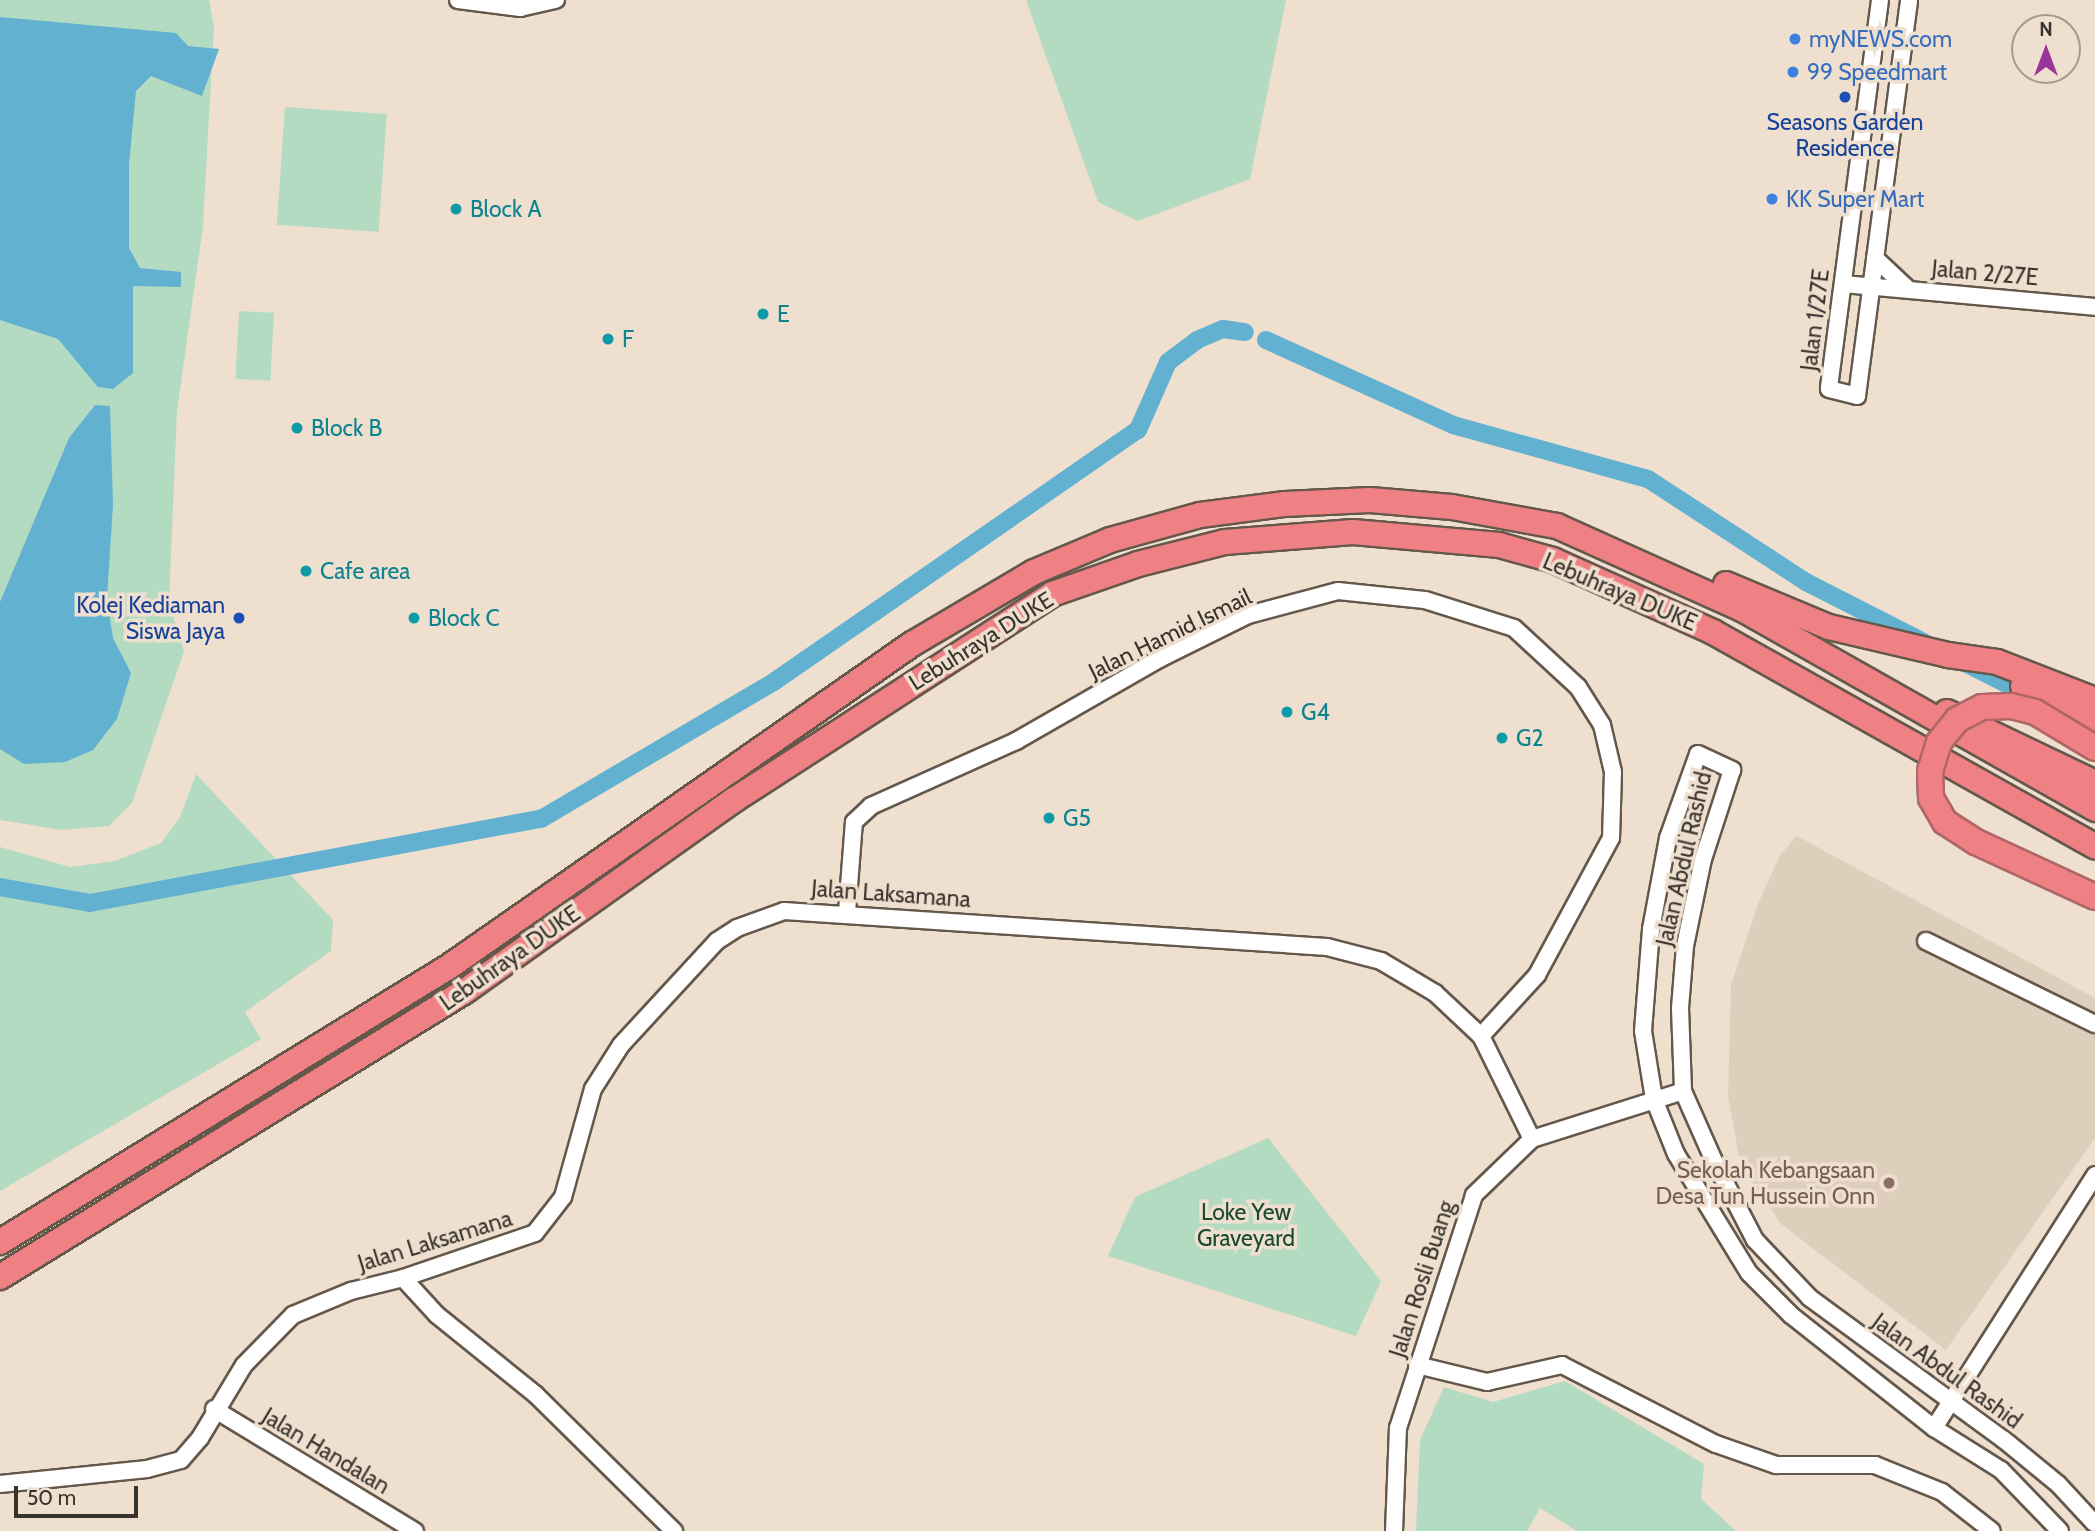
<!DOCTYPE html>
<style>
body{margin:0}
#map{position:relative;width:2095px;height:1531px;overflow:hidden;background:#eedfcf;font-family:Cabin,sans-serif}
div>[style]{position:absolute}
.education>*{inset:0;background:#decfbd}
.green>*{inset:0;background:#b3dbc1;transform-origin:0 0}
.water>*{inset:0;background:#63b1d0}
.canal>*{height:18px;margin:-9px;padding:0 9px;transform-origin:9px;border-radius:9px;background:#63b1d0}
.roads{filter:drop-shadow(2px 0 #65584b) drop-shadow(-2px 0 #65584b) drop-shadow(0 2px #65584b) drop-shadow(0 -2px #65584b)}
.minor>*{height:16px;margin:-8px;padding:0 8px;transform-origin:8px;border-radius:8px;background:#fff}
.highway>*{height:24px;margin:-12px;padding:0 12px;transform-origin:12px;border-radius:12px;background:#ef8185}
.bridges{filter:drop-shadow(2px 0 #af6666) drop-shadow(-2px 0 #af6666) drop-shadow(0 2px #af6666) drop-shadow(0 -2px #af6666)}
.highway-bridge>*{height:24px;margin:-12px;padding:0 12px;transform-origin:12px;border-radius:12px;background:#ef8185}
.dots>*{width:19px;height:19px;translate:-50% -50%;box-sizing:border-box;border:4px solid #eedfcf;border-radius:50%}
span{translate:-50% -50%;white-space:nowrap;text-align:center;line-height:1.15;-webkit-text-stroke:7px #eedfcf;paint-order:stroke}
.shop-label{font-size:23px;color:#366cbe}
.left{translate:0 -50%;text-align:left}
.transit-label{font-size:23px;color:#164399}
.right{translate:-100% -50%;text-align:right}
.culture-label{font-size:23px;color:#0d838f}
.street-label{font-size:23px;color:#39332d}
.education-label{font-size:23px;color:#785e54}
.park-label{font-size:23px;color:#194b30}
.north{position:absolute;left:2011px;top:14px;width:70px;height:70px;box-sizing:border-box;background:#eedfcf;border:2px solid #a69a8e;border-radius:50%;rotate:0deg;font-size:19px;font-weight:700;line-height:28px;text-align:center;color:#39332d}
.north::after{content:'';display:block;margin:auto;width:24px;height:32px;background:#9c3599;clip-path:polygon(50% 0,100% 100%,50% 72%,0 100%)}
.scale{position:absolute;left:14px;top:1486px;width:124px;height:32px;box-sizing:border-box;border:4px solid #39332d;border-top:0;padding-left:9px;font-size:21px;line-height:24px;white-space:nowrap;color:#39332d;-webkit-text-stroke:5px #eedfcf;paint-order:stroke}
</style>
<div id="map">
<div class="education">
<div style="clip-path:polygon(1797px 836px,2095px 998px,2095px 1138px,1946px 1350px,1781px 1224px,1740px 1164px,1728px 1095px,1731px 985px,1758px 904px,1780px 855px)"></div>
</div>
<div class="green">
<div style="clip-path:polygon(0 0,209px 0,214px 27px,203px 226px,177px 411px,169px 604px,184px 651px,132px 803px,109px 826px,62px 830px,0 820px)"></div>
<div style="clip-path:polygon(1026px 0,1286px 0,1250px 179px,1138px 221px,1098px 202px)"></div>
<div style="left:285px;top:107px;width:102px;height:118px;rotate:4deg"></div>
<div style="left:239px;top:311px;width:35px;height:68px;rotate:3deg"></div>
<div style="clip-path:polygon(196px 774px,333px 920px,331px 951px,245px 1012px,261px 1039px,0 1191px,0 847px,70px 867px,115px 861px,161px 843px,180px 817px)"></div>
<div style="clip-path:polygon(1268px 1138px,1381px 1281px,1356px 1336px,1108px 1256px,1135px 1197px)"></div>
<div style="clip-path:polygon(1565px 1381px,1704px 1464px,1701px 1499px,1736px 1531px,1577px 1531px,1540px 1508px,1527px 1531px,1416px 1531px,1420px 1440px,1444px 1387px,1493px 1402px)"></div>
</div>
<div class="water">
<div style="clip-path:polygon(0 17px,176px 33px,188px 46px,219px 49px,202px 96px,151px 76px,136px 91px,129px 164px,129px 248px,140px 268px,181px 272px,181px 287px,133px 286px,133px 373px,113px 389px,98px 387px,58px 339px,0 320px)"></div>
<div style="clip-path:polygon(95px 405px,110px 406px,113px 505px,107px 599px,113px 638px,131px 673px,117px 719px,93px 750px,65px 762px,24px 764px,0 749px,0 602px,69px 438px)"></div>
</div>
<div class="canal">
<div style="left:1266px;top:340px;width:205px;rotate:24.4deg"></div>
<div style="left:1453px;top:425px;width:202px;rotate:15.5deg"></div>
<div style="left:1648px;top:479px;width:189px;rotate:33.1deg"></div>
<div style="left:1806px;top:582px;width:132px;rotate:27deg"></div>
<div style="left:1961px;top:661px;width:77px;rotate:26.9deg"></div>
<div style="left:0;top:887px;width:91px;rotate:10.1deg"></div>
<div style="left:90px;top:903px;width:459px;rotate:-10.6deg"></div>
<div style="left:541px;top:819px;width:272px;rotate:-30.5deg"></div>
<div style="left:775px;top:681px;width:441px;rotate:-34.7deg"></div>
<div style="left:1138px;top:430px;width:74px;rotate:-66.2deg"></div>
<div style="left:1168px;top:362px;width:36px;rotate:-37deg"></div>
<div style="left:1197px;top:340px;width:28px;rotate:-23deg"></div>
<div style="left:1223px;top:329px;width:22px;rotate:8deg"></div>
</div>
<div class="roads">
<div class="minor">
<div style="left:458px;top:0;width:63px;rotate:7.4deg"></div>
<div style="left:520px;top:8px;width:37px;rotate:-13deg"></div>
<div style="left:1880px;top:0;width:392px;rotate:97.5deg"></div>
<div style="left:1829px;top:389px;width:29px;rotate:14deg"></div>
<div style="left:1857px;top:396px;width:399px;rotate:-82.5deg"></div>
<div style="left:1875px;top:258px;width:45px;rotate:43.2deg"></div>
<div style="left:1843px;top:284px;width:253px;rotate:5.2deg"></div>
<div style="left:847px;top:912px;width:90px;rotate:-85.6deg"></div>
<div style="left:854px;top:822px;width:23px;rotate:-43deg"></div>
<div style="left:871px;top:806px;width:159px;rotate:-24.1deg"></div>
<div style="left:1016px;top:741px;width:165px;rotate:-29.8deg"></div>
<div style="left:1159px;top:659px;width:99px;rotate:-26.3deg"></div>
<div style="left:1248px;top:615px;width:93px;rotate:-14.9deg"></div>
<div style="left:1338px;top:591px;width:87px;rotate:5.9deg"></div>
<div style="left:1425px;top:600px;width:93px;rotate:17.5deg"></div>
<div style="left:1514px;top:628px;width:87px;rotate:42.7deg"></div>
<div style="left:1578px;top:687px;width:45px;rotate:57.7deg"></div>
<div style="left:1602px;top:725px;width:48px;rotate:76.8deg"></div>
<div style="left:1613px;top:772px;width:66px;rotate:91.7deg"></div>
<div style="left:1611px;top:838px;width:156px;rotate:118.4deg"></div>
<div style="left:1537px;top:975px;width:83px;rotate:132.6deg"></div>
<div style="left:1926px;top:941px;width:188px;rotate:26.2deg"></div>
<div style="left:403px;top:1278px;width:50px;rotate:47.4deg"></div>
<div style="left:437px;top:1315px;width:127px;rotate:38.9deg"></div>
<div style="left:536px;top:1395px;width:194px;rotate:44.6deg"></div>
<div style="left:1417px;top:1365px;width:72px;rotate:13.7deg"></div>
<div style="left:1487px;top:1382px;width:77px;rotate:-12.8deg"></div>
<div style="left:1562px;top:1365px;width:173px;rotate:27.2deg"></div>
<div style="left:1716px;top:1444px;width:64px;rotate:19.3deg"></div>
<div style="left:1776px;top:1465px;width:99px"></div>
<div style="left:1875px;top:1465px;width:72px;rotate:21.9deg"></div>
<div style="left:1942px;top:1492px;width:63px;rotate:38deg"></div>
<div style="left:214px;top:1409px;width:235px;rotate:31.3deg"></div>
<div style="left:1934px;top:1428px;width:300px;rotate:-57.5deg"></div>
<div style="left:0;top:1484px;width:148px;rotate:-5.8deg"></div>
<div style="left:147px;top:1469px;width:35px;rotate:-15deg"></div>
<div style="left:181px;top:1460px;width:29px;rotate:-49deg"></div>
<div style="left:200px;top:1438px;width:85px;rotate:-58.9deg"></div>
<div style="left:244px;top:1365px;width:70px;rotate:-45.6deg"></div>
<div style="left:293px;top:1315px;width:63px;rotate:-22.5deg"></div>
<div style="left:351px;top:1291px;width:54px;rotate:-14deg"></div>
<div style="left:403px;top:1278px;width:139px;rotate:-18.8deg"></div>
<div style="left:535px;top:1233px;width:46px;rotate:-52.1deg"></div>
<div style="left:563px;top:1197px;width:112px;rotate:-74.5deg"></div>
<div style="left:593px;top:1089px;width:52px;rotate:-57.5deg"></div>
<div style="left:621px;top:1045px;width:142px;rotate:-47.3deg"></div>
<div style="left:717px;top:941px;width:24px;rotate:-33deg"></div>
<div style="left:737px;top:928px;width:50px;rotate:-19.9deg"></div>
<div style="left:784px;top:911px;width:544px;rotate:3.79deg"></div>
<div style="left:1327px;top:947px;width:56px;rotate:14.5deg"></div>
<div style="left:1381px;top:961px;width:63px;rotate:30.7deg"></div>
<div style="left:1435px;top:993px;width:63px;rotate:43.1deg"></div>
<div style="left:1481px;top:1036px;width:115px;rotate:63.7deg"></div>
<div style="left:1394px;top:1531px;width:103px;rotate:-87.8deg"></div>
<div style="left:1398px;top:1428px;width:245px;rotate:-71.9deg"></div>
<div style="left:1474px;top:1195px;width:81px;rotate:-44deg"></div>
<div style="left:1532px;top:1139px;width:158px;rotate:-17.6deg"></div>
<div style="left:2060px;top:1531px;width:85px;rotate:-134deg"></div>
<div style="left:2001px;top:1470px;width:79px;rotate:-147.9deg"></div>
<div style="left:1934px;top:1428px;width:182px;rotate:-141.7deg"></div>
<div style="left:1791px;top:1315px;width:59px;rotate:-135deg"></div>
<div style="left:1749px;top:1273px;width:140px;rotate:-121.5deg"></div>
<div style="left:1676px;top:1154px;width:59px;rotate:-111.8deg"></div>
<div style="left:1654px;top:1099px;width:69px;rotate:-99.2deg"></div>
<div style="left:1643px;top:1031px;width:102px;rotate:-85.5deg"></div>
<div style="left:1651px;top:929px;width:93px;rotate:-79.4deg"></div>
<div style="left:1668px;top:838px;width:89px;rotate:-70.3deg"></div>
<div style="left:1698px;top:754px;width:38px;rotate:25deg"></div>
<div style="left:1732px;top:770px;width:94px;rotate:108deg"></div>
<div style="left:1703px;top:859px;width:89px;rotate:101.7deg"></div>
<div style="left:1685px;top:946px;width:62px;rotate:94.6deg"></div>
<div style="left:1680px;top:1008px;width:83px;rotate:87.9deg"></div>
<div style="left:1683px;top:1091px;width:77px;rotate:66.1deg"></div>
<div style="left:1714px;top:1161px;width:89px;rotate:62.6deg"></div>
<div style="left:1755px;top:1240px;width:80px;rotate:46.5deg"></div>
<div style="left:1810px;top:1298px;width:239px;rotate:36.2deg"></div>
<div style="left:2003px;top:1439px;width:71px;rotate:39.3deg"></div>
<div style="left:2058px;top:1484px;width:54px;rotate:47.2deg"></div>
</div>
<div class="highway">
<div style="left:1726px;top:584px;width:112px;rotate:22.7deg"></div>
<div style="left:1829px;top:627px;width:122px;rotate:13.2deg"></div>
<div style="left:1948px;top:655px;width:49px;rotate:8.1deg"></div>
<div style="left:1997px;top:662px;width:105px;rotate:21.2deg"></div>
<div style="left:2023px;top:686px;width:82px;rotate:28.4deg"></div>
<div style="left:1947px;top:712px;width:164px;rotate:25.6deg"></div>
<div style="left:0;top:1242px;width:528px;rotate:-31.52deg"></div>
<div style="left:450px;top:966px;width:563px;rotate:-34.88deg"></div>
<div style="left:912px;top:644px;width:142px;rotate:-30.5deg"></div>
<div style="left:1034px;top:572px;width:82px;rotate:-22.8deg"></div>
<div style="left:1110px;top:540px;width:93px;rotate:-15.5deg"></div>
<div style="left:1200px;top:515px;width:86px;rotate:-7.4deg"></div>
<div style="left:1285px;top:504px;width:85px;rotate:-2.7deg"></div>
<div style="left:1370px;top:500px;width:82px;rotate:4.9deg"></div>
<div style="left:1452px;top:507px;width:107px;rotate:10.3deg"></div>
<div style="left:1557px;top:526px;width:203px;rotate:24.2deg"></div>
<div style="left:1742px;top:609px;width:406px;rotate:29.5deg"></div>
<div style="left:0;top:1277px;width:546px;rotate:-31.59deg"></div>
<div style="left:465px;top:991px;width:330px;rotate:-35.4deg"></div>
<div style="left:734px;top:800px;width:379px;rotate:-32.9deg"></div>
<div style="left:1052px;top:594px;width:91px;rotate:-19.2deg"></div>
<div style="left:1138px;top:564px;width:90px;rotate:-14.2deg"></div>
<div style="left:1225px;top:542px;width:128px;rotate:-4.5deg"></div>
<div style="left:1353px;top:532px;width:147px;rotate:5.1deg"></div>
<div style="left:1499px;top:545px;width:56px;rotate:15.5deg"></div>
<div style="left:1553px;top:560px;width:175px;rotate:24.2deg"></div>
<div style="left:1713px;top:632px;width:438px;rotate:29.3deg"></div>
</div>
</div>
<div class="bridges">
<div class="highway-bridge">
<div style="left:2095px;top:748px;width:70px;rotate:-149deg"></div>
<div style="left:2035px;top:712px;width:25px;rotate:-166deg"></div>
<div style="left:2011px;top:706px;width:29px;rotate:178deg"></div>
<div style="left:1982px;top:707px;width:28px;rotate:153deg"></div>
<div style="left:1957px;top:720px;width:28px;rotate:129deg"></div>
<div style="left:1939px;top:742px;width:30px;rotate:107deg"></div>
<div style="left:1930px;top:771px;width:27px;rotate:88deg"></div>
<div style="left:1931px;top:798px;width:28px;rotate:60deg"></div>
<div style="left:1945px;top:822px;width:37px;rotate:33deg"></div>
<div style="left:1976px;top:842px;width:131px;rotate:24.8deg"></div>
</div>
</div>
<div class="dots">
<div style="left:1795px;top:39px;background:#3f7fe0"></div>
<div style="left:1793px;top:72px;background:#3f7fe0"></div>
<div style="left:1845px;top:97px;background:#1a4fb4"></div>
<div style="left:1772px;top:199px;background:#3f7fe0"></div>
<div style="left:456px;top:209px;background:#0f9aa8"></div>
<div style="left:763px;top:314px;background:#0f9aa8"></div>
<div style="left:608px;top:339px;background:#0f9aa8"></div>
<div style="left:297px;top:428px;background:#0f9aa8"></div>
<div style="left:306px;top:571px;background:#0f9aa8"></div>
<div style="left:239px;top:618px;background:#1a4fb4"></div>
<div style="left:414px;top:618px;background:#0f9aa8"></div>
<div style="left:1287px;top:712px;background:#0f9aa8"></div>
<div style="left:1502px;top:738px;background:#0f9aa8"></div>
<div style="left:1049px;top:818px;background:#0f9aa8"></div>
<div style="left:1889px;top:1183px;background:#8d6e63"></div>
</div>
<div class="shop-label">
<span class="left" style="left:1809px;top:39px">myNEWS.com</span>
<span class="left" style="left:1807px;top:72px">99 Speedmart</span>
<span class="left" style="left:1786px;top:199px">KK Super Mart</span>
</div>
<div class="transit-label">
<span style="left:1845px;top:135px">Seasons Garden<br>Residence</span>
<span class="right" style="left:225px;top:618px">Kolej Kediaman<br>Siswa Jaya</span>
</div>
<div class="culture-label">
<span class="left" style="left:470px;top:209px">Block A</span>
<span class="left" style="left:777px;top:314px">E</span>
<span class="left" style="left:622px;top:339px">F</span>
<span class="left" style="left:311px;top:428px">Block B</span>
<span class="left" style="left:320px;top:571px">Cafe area</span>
<span class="left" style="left:428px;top:618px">Block C</span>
<span class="left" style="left:1301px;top:712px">G4</span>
<span class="left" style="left:1516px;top:738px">G2</span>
<span class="left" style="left:1063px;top:818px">G5</span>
</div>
<div class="street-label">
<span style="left:1985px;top:273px;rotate:5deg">Jalan 2/27E</span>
<span style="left:1815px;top:320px;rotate:-83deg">Jalan 1/27E</span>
<span style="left:1620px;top:592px;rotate:23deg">Lebuhraya DUKE</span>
<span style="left:1170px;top:634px;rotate:-26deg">Jalan Hamid Ismail</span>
<span style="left:981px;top:641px;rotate:-32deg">Lebuhraya DUKE</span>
<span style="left:1684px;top:859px;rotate:-77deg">Jalan Abdul Rashid</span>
<span style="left:891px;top:894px;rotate:4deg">Jalan Laksamana</span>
<span style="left:510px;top:958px;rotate:-35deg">Lebuhraya DUKE</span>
<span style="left:435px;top:1241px;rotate:-17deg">Jalan Laksamana</span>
<span style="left:1422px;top:1279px;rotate:-72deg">Jalan Rosli Buang</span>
<span style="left:1947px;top:1371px;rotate:36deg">Jalan Abdul Rashid</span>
<span style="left:326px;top:1451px;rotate:31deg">Jalan Handalan</span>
</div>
<div class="education-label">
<span class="right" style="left:1875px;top:1183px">Sekolah Kebangsaan<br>Desa Tun Hussein Onn</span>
</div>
<div class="park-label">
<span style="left:1246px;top:1225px">Loke Yew<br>Graveyard</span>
</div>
<div class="north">N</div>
<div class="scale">50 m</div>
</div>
